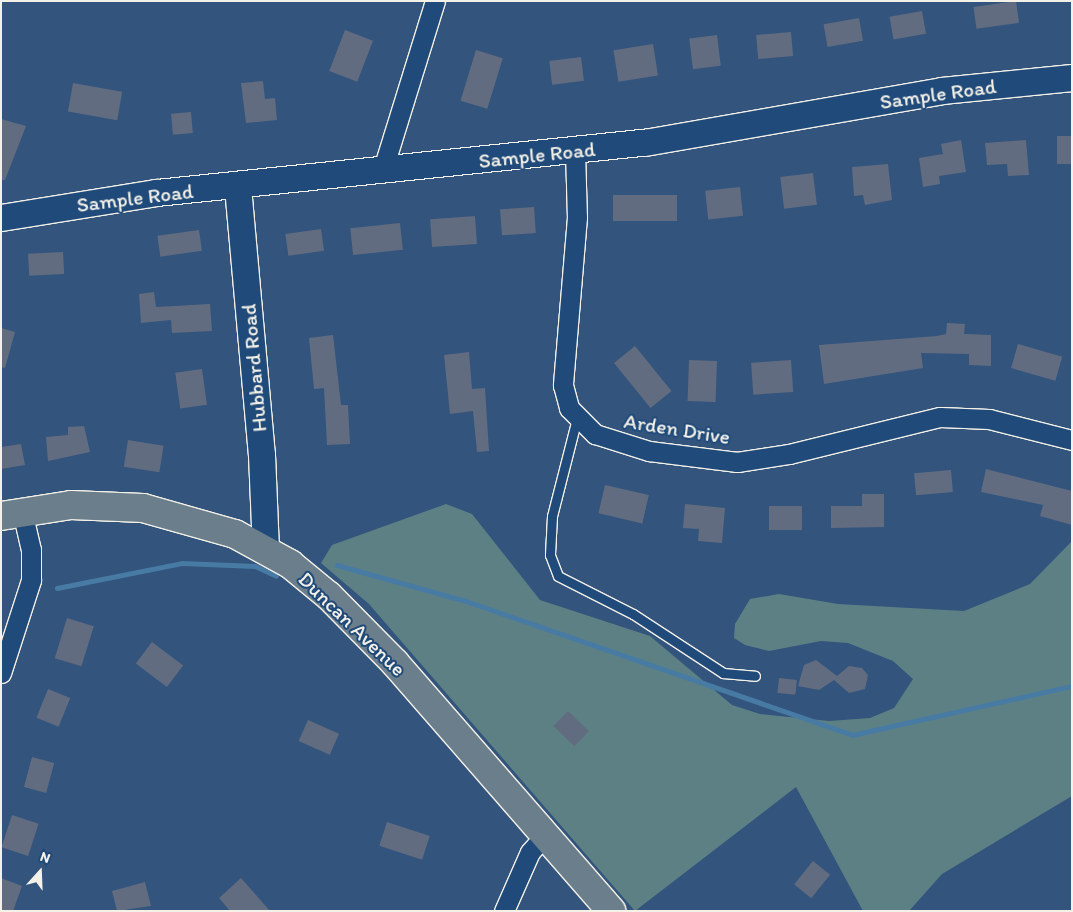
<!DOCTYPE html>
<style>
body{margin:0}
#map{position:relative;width:1073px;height:912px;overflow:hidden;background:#33547c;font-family:Itim,sans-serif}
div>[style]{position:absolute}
.green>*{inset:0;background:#5d8085}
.stream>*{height:5px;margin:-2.5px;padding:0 2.5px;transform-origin:2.5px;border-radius:2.5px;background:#477ba4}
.building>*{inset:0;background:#616c81;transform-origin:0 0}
.roads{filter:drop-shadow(1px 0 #f4f1e8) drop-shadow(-1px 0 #f4f1e8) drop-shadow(0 1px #f4f1e8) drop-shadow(0 -1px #f4f1e8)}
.lane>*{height:9px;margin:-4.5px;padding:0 4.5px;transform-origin:4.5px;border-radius:4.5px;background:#1f4a7a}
.street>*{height:19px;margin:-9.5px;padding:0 9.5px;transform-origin:9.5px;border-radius:9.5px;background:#1f4a7a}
.secondary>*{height:26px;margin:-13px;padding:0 13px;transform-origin:13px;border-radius:13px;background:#1f4a7a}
.primary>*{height:28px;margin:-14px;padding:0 14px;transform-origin:14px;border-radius:14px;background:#6b7e8b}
span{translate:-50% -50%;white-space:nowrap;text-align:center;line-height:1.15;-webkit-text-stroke:4px #1f4a7a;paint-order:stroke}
.street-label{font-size:21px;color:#f4f1e8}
.frame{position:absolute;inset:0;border:2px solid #f4f1e8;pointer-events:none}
.north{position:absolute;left:15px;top:847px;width:50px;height:50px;-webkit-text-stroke:4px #1f4a7a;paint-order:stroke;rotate:20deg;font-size:14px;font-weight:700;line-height:20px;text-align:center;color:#f4f1e8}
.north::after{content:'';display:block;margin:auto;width:18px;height:22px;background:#f4f1e8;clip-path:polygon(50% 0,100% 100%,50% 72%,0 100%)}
</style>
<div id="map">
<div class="green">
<div style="clip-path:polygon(446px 504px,472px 514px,540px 600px,650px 636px,732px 705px,760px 714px,829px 721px,870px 718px,894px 708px,913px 679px,893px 661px,848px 643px,821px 641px,769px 651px,745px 645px,734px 638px,735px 624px,750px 599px,779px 594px,838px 604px,964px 611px,1030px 584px,1072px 541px,1072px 796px,942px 874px,909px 911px,863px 911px,796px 787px,635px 911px,369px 604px,321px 563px,332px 545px)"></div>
</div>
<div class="stream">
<div style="left:337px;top:565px;width:134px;rotate:15.6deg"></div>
<div style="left:466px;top:601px;width:409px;rotate:19.1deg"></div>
<div style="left:852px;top:735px;width:225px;rotate:-12.6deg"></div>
<div style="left:57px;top:588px;width:127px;rotate:-11.3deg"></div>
<div style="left:182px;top:563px;width:73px;rotate:2.4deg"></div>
<div style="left:255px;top:566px;width:23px;rotate:25deg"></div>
</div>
<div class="building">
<div style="left:1016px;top:1px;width:22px;height:43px;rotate:82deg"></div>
<div style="left:922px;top:11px;width:23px;height:33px;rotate:80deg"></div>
<div style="left:859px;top:18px;width:23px;height:36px;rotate:80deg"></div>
<div style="left:345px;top:30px;width:30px;height:44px;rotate:21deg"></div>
<div style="left:791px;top:32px;width:24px;height:35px;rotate:85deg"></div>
<div style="left:717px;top:35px;width:31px;height:28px;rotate:83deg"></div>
<div style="left:653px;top:44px;width:32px;height:40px;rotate:81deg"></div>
<div style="left:476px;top:50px;width:28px;height:53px;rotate:17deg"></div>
<div style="left:581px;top:57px;width:24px;height:32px;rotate:83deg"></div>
<div style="clip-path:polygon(263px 81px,265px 99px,275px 98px,277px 120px,246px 123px,241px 83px)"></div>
<div style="left:73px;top:83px;width:50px;height:29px;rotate:10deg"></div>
<div style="left:191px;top:112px;width:21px;height:20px;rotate:85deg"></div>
<div style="clip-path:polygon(1px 119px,26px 126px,5px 180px,1px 180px)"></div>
<div style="left:1057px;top:136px;width:15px;height:28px"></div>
<div style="clip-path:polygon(961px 140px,966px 172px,939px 176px,940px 184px,923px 187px,919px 158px,943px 154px,941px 144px)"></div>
<div style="clip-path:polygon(1026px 140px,1029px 175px,1008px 176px,1007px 164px,987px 165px,985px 143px)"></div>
<div style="clip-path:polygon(888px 164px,892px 200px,865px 205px,863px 195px,854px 196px,852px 167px)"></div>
<div style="left:813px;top:173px;width:32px;height:33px;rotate:83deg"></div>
<div style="left:740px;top:187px;width:29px;height:35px;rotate:84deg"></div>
<div style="left:677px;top:195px;width:26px;height:64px;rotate:90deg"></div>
<div style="left:534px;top:207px;width:26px;height:34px;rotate:86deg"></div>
<div style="left:475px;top:216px;width:28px;height:45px;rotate:86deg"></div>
<div style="left:400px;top:223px;width:27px;height:50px;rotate:84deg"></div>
<div style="left:321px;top:229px;width:22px;height:36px;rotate:82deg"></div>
<div style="left:199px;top:230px;width:21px;height:42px;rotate:82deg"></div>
<div style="left:63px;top:252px;width:22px;height:35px;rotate:87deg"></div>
<div style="clip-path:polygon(154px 292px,156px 307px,210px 304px,212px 331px,172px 333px,171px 320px,141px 323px,139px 294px)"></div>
<div style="clip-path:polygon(947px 323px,965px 324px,964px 334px,991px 335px,991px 366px,969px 365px,969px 354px,921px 353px,923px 368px,824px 384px,819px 345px,937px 336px,946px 334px)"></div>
<div style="clip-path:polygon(1px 328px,15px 332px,5px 368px,1px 367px)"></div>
<div style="clip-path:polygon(333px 335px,341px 405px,348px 405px,350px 444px,327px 445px,324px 388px,314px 389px,309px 338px)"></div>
<div style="left:1018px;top:344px;width:46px;height:25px;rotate:16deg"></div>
<div style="left:635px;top:346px;width:58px;height:27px;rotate:51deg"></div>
<div style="clip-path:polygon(469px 352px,472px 389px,485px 388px,489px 451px,477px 452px,473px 411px,450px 414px,444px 355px)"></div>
<div style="left:689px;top:360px;width:28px;height:41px;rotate:2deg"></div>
<div style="left:791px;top:360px;width:32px;height:40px;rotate:86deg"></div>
<div style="left:202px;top:369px;width:36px;height:27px;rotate:82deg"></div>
<div style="clip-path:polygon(84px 426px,90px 452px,48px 461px,46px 437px,68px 435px,68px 427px)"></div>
<div style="left:128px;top:440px;width:36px;height:27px;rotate:9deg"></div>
<div style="clip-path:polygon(21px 444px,25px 465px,1px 469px,1px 447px)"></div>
<div style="clip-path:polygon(986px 469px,1072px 491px,1072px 525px,1040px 516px,1043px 505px,981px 492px)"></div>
<div style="left:951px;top:470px;width:22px;height:37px;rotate:85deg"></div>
<div style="left:605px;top:485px;width:45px;height:29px;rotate:13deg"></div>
<div style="clip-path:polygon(862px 494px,884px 494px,884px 527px,831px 528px,831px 506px,862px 506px)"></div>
<div style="clip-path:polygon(685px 504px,725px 508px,722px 543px,698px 541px,699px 529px,683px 528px)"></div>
<div style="left:769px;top:506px;width:33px;height:24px"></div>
<div style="left:67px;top:618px;width:28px;height:42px;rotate:17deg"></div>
<div style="left:152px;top:642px;width:39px;height:27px;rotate:37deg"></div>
<div style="clip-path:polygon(816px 660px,837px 676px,849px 666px,862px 668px,868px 675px,865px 689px,849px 693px,834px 680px,819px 690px,798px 686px,804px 665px)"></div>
<div style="left:779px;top:678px;width:18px;height:15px;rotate:6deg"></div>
<div style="left:48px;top:689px;width:24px;height:31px;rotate:22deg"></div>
<div style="left:568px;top:711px;width:29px;height:21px;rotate:44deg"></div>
<div style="left:308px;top:720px;width:34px;height:23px;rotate:24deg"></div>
<div style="left:32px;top:757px;width:23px;height:31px;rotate:15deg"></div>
<div style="left:12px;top:815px;width:28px;height:34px;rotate:18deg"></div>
<div style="left:387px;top:822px;width:45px;height:25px;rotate:18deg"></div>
<div style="left:813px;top:861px;width:22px;height:30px;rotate:39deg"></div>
<div style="clip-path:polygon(1px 878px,22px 886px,13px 911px,1px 911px)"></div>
<div style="clip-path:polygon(241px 878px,270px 911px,230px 911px,219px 898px)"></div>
<div style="clip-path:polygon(145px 882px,151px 906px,117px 911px,112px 891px)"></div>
</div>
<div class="roads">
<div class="lane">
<div style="left:577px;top:418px;width:101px;rotate:104.3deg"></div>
<div style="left:552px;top:516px;width:39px;rotate:93deg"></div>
<div style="left:550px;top:555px;width:22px;rotate:69deg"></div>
<div style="left:558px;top:576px;width:84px;rotate:26.9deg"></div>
<div style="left:633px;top:614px;width:108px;rotate:33.2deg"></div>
<div style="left:723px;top:673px;width:32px;rotate:5deg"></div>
</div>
<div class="street">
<div style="left:575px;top:151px;width:66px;rotate:88.3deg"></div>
<div style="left:577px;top:217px;width:169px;rotate:94.8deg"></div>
<div style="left:563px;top:385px;width:24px;rotate:75deg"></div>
<div style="left:569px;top:408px;width:37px;rotate:45deg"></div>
<div style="left:595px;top:434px;width:57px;rotate:17.5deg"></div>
<div style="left:649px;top:451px;width:89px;rotate:7.1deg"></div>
<div style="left:737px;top:462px;width:53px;rotate:-8.7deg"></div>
<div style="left:789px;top:454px;width:155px;rotate:-13.8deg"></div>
<div style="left:940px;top:417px;width:49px;rotate:2.3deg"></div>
<div style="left:989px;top:419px;width:86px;rotate:14.2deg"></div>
<div style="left:382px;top:172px;width:179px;rotate:-72.8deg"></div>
<div style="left:1px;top:673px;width:98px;rotate:-72.1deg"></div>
<div style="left:31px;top:580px;width:30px;rotate:-90deg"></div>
<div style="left:31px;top:550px;width:40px;rotate:-103deg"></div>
<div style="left:504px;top:911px;width:64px;rotate:-66.2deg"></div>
<div style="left:530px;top:852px;width:12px;rotate:-48deg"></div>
<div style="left:538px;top:843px;width:11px;rotate:-15deg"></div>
</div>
<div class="secondary">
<div style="left:238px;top:187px;width:269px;rotate:84.9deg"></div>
<div style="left:262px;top:455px;width:94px;rotate:87.6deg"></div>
<div style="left:1px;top:218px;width:158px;rotate:-9.1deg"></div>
<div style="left:157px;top:193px;width:491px;rotate:-5.9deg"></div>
<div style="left:645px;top:143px;width:302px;rotate:-9.9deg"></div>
<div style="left:942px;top:91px;width:131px;rotate:-5.7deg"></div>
</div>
<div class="primary">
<div style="left:1px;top:516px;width:71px;rotate:-8.9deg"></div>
<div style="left:71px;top:505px;width:72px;rotate:2.4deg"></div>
<div style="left:143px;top:508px;width:96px;rotate:15.8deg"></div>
<div style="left:235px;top:534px;width:63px;rotate:28.6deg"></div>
<div style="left:290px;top:564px;width:50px;rotate:39.4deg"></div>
<div style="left:329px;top:596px;width:94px;rotate:45.4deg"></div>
<div style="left:395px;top:663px;width:329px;rotate:48.9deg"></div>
</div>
</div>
<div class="street-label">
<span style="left:938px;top:94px;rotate:-8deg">Sample Road</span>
<span style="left:537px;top:155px;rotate:-6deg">Sample Road</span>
<span style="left:135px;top:198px;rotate:-7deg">Sample Road</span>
<span style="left:254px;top:368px;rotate:-95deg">Hubbard Road</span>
<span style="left:677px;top:429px;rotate:9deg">Arden Drive</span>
<span style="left:352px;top:624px;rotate:44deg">Duncan Avenue</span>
</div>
<div class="frame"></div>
<div class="north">N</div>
</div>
